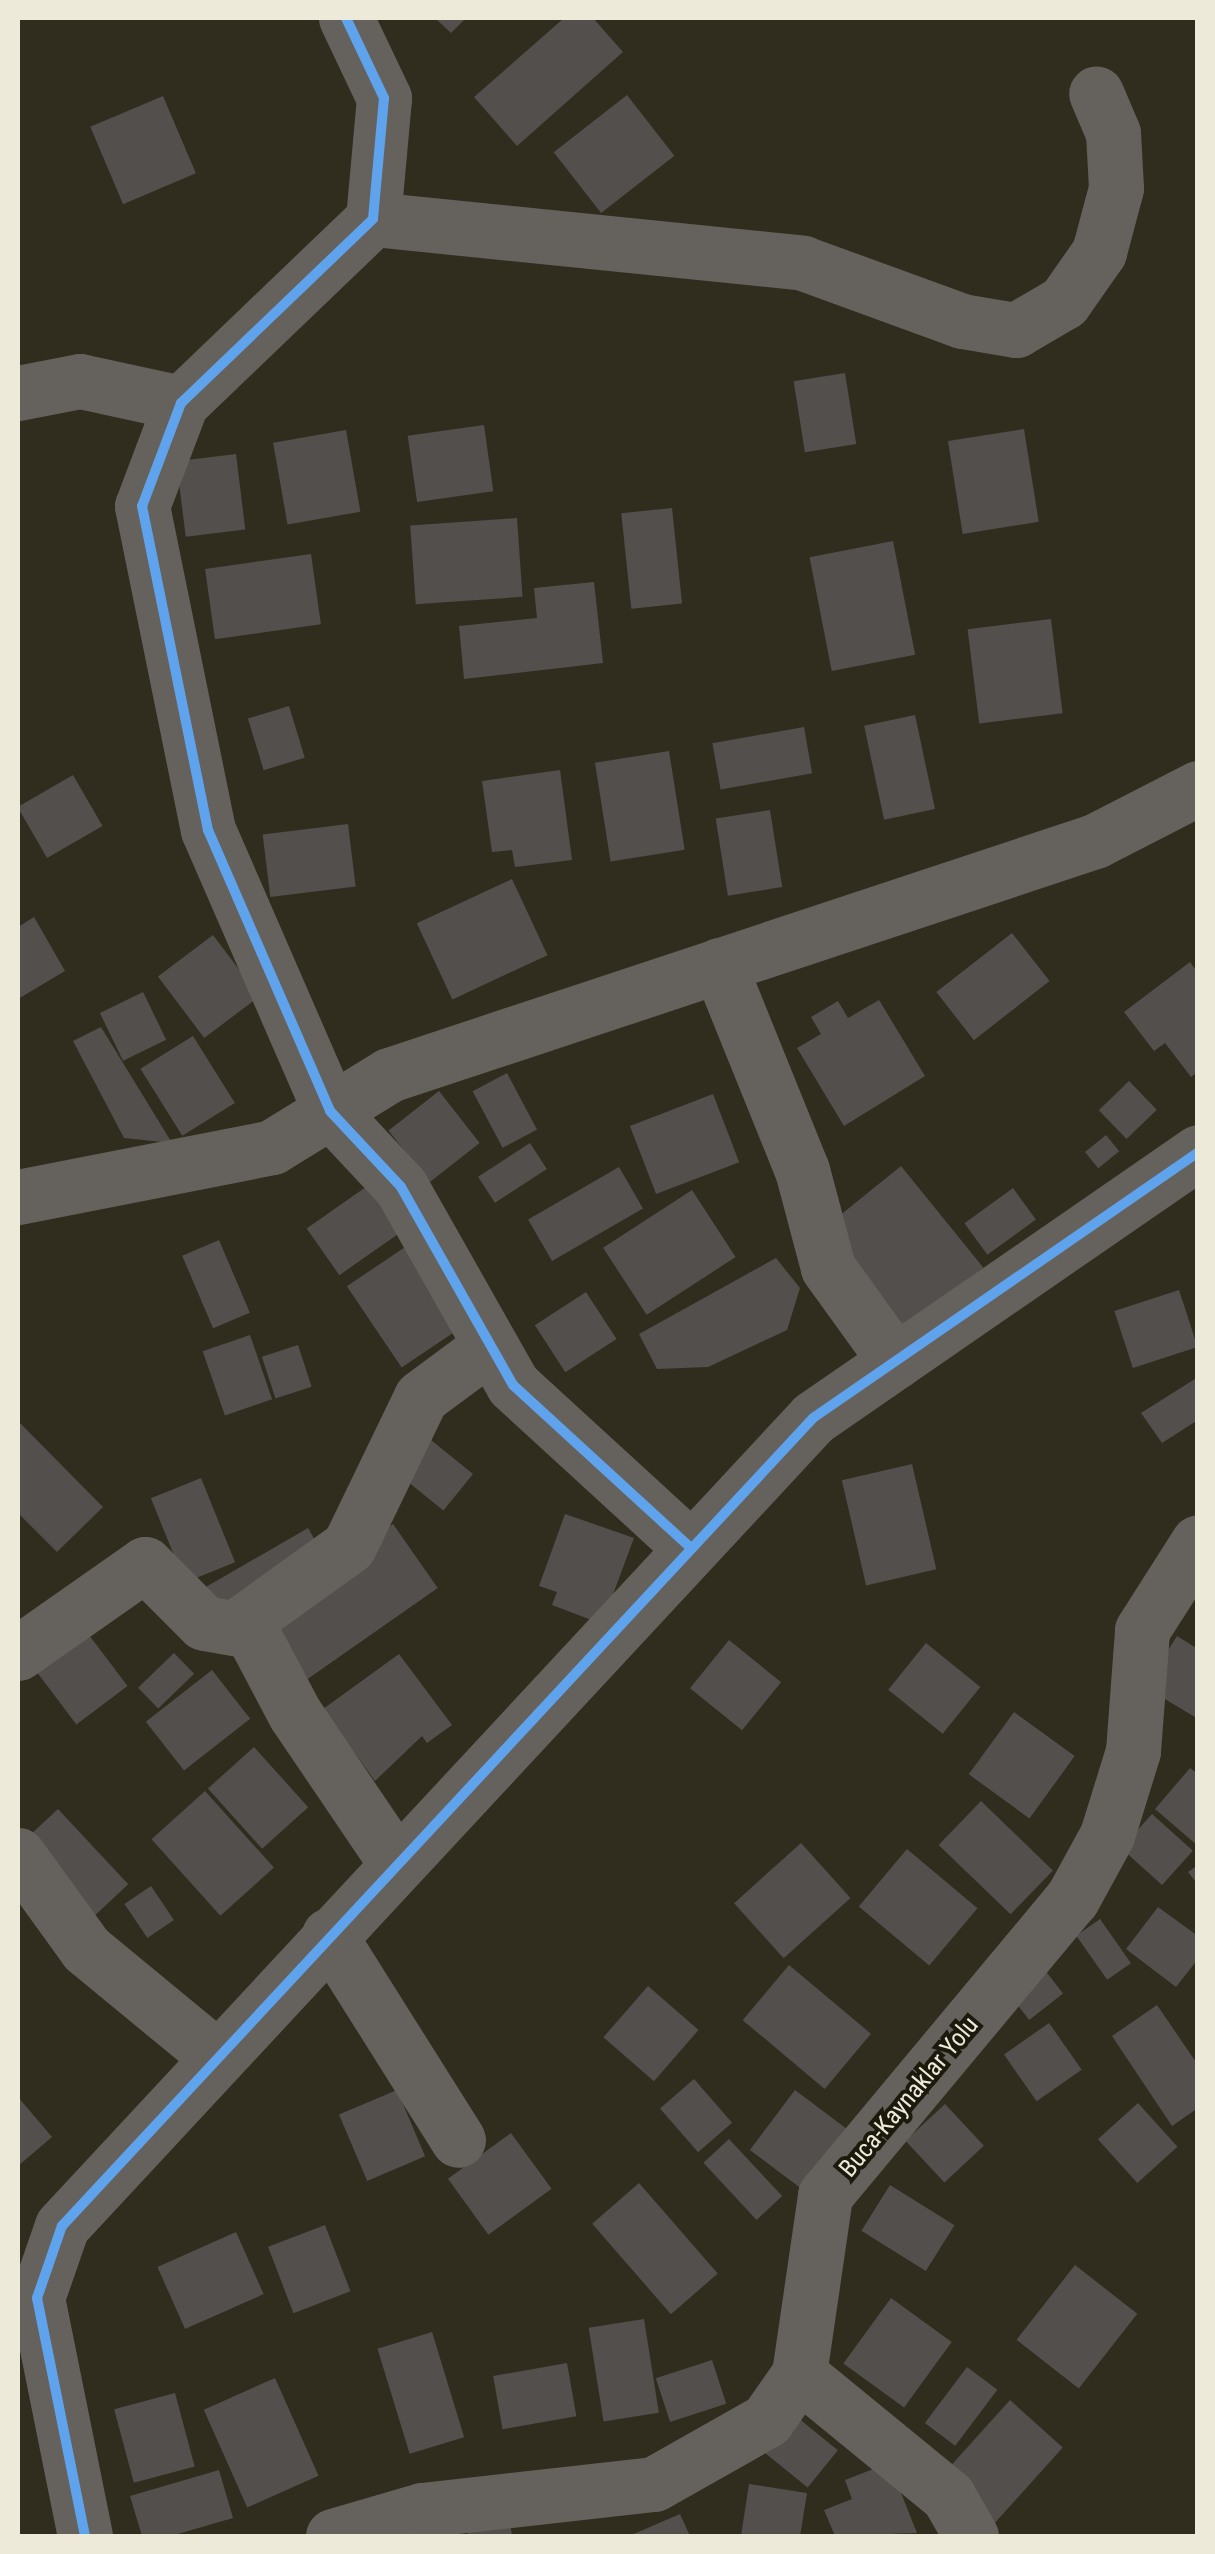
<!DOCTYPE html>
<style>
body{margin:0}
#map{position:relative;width:1215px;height:2554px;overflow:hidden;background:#302d1e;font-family:"Roboto Condensed",sans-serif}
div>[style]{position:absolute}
.building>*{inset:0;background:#524f4d;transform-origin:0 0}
.minor>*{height:55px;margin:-27.5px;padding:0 27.5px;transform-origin:27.5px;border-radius:27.5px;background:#65625d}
.cycleway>*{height:10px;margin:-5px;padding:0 5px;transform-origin:5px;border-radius:5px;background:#60a3ed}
span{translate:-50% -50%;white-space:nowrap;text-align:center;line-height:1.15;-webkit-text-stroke:8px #1c190d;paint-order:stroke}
.street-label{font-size:25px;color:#eeeada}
.frame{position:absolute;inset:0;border:20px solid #eeeada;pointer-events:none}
</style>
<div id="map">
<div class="building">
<div style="clip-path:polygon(435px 18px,466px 18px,451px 33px)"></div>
<div style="clip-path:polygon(564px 18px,593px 18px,623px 52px,517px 146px,474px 97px)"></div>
<div style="left:627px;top:95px;width:77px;height:93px;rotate:52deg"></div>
<div style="left:163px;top:96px;width:84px;height:79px;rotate:67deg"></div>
<div style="left:845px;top:373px;width:72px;height:52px;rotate:81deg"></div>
<div style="left:484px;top:425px;width:67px;height:77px;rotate:82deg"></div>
<div style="left:1024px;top:429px;width:94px;height:77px;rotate:81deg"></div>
<div style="left:346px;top:430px;width:83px;height:74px;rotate:80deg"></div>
<div style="left:236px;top:454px;width:76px;height:60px;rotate:83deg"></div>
<div style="left:672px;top:508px;width:96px;height:51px;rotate:84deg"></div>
<div style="left:517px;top:518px;width:79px;height:107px;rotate:86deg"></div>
<div style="left:893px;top:541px;width:116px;height:85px;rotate:79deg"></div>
<div style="left:311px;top:554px;width:71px;height:107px;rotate:82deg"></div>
<div style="clip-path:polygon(594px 582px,603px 663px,464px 679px,459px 626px,537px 618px,534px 588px)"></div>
<div style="left:1051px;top:619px;width:95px;height:84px;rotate:83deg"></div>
<div style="left:289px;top:706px;width:54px;height:43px;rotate:73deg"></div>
<div style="left:915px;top:715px;width:96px;height:52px;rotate:78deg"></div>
<div style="left:804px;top:727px;width:47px;height:93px;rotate:80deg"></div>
<div style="left:669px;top:751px;width:100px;height:75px;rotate:81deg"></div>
<div style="clip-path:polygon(560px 770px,572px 860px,515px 867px,512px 850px,492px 852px,482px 781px)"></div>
<div style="left:73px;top:775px;width:59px;height:64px;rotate:60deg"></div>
<div style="left:770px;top:810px;width:78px;height:55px;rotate:81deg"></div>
<div style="left:348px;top:824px;width:63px;height:86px;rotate:83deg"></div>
<div style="left:512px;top:879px;width:84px;height:105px;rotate:65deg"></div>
<div style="clip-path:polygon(34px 917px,65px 971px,18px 999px,18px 927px)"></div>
<div style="left:1012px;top:933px;width:61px;height:96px;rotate:52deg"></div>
<div style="left:213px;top:935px;width:77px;height:69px;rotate:53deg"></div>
<div style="clip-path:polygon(1190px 962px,1198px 973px,1198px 1072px,1191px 1077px,1165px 1043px,1154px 1051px,1124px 1012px)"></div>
<div style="left:143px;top:992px;width:53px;height:48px;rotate:64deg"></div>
<div style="clip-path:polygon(879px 1000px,925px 1076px,844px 1126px,797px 1048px,821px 1034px,811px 1017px,838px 1001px,848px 1018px)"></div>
<div style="clip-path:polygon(101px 1027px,172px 1143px,124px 1138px,73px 1041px)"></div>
<div style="left:193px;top:1036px;width:79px;height:62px;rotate:58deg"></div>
<div style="left:507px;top:1073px;width:64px;height:39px;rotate:62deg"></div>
<div style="left:1129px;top:1081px;width:40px;height:42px;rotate:46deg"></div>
<div style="left:439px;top:1091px;width:66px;height:64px;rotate:52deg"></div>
<div style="left:713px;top:1094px;width:73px;height:89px;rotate:69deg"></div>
<div style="left:1106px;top:1135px;width:21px;height:27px;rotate:51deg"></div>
<div style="left:530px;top:1143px;width:31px;height:62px;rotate:57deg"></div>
<div style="left:901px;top:1166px;width:131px;height:105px;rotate:51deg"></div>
<div style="left:619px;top:1167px;width:48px;height:105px;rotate:60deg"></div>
<div style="left:373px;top:1182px;width:57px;height:81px;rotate:55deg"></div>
<div style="left:1013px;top:1188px;width:39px;height:60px;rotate:54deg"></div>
<div style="left:692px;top:1190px;width:80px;height:106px;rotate:57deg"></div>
<div style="left:219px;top:1240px;width:79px;height:40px;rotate:67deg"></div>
<div style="left:414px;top:1241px;width:98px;height:81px;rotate:56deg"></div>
<div style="clip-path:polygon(776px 1258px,800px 1288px,787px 1330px,708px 1367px,657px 1369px,639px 1334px)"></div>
<div style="left:1179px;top:1290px;width:60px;height:68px;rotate:72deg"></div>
<div style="left:586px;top:1292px;width:56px;height:61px;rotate:57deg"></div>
<div style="left:250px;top:1335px;width:68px;height:50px;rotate:71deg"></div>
<div style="left:298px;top:1345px;width:44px;height:38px;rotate:72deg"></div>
<div style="clip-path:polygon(1198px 1377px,1198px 1420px,1162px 1443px,1141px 1413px)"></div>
<div style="clip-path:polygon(18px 1421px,103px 1507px,57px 1552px,18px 1513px)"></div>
<div style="left:431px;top:1440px;width:54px;height:47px;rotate:39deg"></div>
<div style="left:912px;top:1464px;width:108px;height:72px;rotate:77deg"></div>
<div style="left:201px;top:1478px;width:91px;height:54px;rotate:68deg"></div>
<div style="clip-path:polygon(565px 1514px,634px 1538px,602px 1624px,552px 1605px,557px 1592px,539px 1586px)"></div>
<div style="left:393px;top:1524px;width:78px;height:168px;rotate:55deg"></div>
<div style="left:308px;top:1528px;width:24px;height:134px;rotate:60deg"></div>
<div style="left:86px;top:1631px;width:69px;height:64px;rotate:53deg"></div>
<div style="clip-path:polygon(1177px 1636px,1198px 1649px,1198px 1719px,1145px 1687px)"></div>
<div style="left:729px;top:1640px;width:67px;height:62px;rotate:39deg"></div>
<div style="left:926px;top:1643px;width:70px;height:60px;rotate:39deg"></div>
<div style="left:174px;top:1653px;width:29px;height:50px;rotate:46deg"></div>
<div style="clip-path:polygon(399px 1654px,452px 1725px,427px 1743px,422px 1736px,375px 1781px,323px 1709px)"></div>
<div style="left:212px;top:1670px;width:62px;height:84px;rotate:52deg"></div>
<div style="left:1014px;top:1712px;width:75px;height:77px;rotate:36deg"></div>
<div style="left:254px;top:1747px;width:81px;height:62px;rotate:48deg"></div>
<div style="clip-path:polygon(1190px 1768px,1198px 1774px,1198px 1846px,1155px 1809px)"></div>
<div style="left:205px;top:1791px;width:103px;height:72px;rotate:48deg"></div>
<div style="left:981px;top:1801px;width:100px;height:61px;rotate:44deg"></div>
<div style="left:58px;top:1809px;width:103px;height:54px;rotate:47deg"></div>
<div style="left:1152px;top:1814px;width:55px;height:46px;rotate:42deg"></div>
<div style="left:801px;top:1843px;width:74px;height:90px;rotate:48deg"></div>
<div style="left:907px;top:1849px;width:92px;height:75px;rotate:40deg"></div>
<div style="clip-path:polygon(1198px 1865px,1198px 1885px,1188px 1872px)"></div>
<div style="left:151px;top:1886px;width:41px;height:32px;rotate:56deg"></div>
<div style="clip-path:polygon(1158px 1907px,1198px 1936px,1198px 1959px,1176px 1987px,1126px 1949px)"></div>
<div style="left:1100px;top:1919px;width:54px;height:29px;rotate:55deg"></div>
<div style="left:789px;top:1965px;width:107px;height:72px;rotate:40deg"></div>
<div style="left:1044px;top:1969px;width:31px;height:43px;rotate:52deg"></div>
<div style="left:648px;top:1986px;width:67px;height:68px;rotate:41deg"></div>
<div style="clip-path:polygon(1157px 2005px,1198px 2065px,1198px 2108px,1172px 2126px,1112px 2036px)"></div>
<div style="left:1049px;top:2023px;width:57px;height:55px;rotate:55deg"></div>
<div style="left:694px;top:2079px;width:58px;height:45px;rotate:49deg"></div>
<div style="left:397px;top:2090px;width:72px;height:63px;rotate:67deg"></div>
<div style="left:795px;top:2090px;width:65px;height:75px;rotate:37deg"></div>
<div style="clip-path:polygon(18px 2097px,52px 2137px,18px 2166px)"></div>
<div style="left:1138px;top:2103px;width:59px;height:54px;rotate:48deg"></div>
<div style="left:945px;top:2104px;width:57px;height:54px;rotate:47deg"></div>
<div style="left:511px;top:2133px;width:69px;height:78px;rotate:54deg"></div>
<div style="left:729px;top:2139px;width:78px;height:35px;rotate:47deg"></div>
<div style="left:639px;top:2183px;width:120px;height:62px;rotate:49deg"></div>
<div style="left:890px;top:2185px;width:76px;height:54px;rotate:32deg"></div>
<div style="left:325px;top:2225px;width:71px;height:61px;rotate:69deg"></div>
<div style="left:236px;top:2232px;width:68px;height:86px;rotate:66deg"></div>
<div style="left:1075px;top:2265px;width:79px;height:95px;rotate:38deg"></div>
<div style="left:891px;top:2298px;width:75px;height:81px;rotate:36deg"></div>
<div style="left:644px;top:2319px;width:95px;height:56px;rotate:81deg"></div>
<div style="left:432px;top:2332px;width:110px;height:57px;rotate:73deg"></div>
<div style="left:712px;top:2360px;width:46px;height:59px;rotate:72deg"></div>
<div style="left:567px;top:2363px;width:54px;height:75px;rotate:80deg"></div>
<div style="left:967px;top:2367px;width:38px;height:70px;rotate:37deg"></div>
<div style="left:275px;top:2378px;width:107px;height:78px;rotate:66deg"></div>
<div style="left:175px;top:2393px;width:76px;height:63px;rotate:75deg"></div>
<div style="left:1010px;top:2400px;width:71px;height:102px;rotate:42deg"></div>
<div style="left:792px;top:2413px;width:59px;height:48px;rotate:39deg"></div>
<div style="clip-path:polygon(889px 2463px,917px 2533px,835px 2536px,824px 2510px,852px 2499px,845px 2480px)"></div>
<div style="clip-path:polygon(219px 2470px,233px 2518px,171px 2536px,142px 2536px,130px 2496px)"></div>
<div style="clip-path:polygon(749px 2484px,807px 2493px,800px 2536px,741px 2536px)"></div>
<div style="clip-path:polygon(680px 2514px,690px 2536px,629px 2536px)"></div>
<div style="clip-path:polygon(510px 2522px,512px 2536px,468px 2536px,467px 2530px)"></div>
</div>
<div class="minor">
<div style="left:346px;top:18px;width:89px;rotate:64.6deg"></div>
<div style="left:384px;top:98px;width:121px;rotate:95.2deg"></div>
<div style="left:373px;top:219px;width:266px;rotate:136.2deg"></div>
<div style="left:181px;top:403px;width:110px;rotate:110.7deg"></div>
<div style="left:142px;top:506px;width:331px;rotate:78.5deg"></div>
<div style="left:208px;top:830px;width:306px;rotate:66.5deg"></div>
<div style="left:330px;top:1111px;width:104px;rotate:46.9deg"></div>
<div style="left:401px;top:1187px;width:227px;rotate:60.5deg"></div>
<div style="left:513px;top:1385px;width:240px;rotate:42.5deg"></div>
<div style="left:373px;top:219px;width:432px;rotate:5.8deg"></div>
<div style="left:803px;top:263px;width:169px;rotate:20deg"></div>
<div style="left:962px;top:321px;width:55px;rotate:9.5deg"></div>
<div style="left:1016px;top:330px;width:56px;rotate:-30.3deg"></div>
<div style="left:1064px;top:302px;width:61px;rotate:-55deg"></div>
<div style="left:1099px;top:252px;width:66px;rotate:-75.1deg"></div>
<div style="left:1116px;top:188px;width:55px;rotate:-93.1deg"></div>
<div style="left:1113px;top:133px;width:43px;rotate:-113deg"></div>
<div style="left:18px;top:393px;width:63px;rotate:-11deg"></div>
<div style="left:80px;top:381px;width:103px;rotate:12.3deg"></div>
<div style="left:719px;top:965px;width:221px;rotate:68deg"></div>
<div style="left:802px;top:1170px;width:101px;rotate:75.1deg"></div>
<div style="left:828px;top:1268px;width:115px;rotate:54.2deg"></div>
<div style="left:18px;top:1197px;width:259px;rotate:-11.1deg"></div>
<div style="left:272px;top:1147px;width:137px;rotate:-31.6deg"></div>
<div style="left:389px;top:1075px;width:744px;rotate:-18.34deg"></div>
<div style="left:1095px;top:841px;width:116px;rotate:-27.2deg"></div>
<div style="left:235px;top:1628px;width:140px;rotate:-35.7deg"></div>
<div style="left:349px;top:1546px;width:165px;rotate:-64.2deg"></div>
<div style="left:421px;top:1397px;width:86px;rotate:-36.5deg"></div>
<div style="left:18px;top:1653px;width:155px;rotate:-35deg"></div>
<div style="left:145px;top:1564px;width:83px;rotate:45deg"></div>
<div style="left:204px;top:1623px;width:48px;rotate:9.7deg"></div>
<div style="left:251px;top:1631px;width:94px;rotate:62.1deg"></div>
<div style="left:295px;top:1714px;width:180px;rotate:55.9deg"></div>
<div style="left:18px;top:1855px;width:116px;rotate:54.1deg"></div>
<div style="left:86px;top:1949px;width:170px;rotate:39.5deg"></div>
<div style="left:329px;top:1935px;width:242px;rotate:57.8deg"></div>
<div style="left:799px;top:2374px;width:193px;rotate:39.3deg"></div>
<div style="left:948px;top:2496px;width:46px;rotate:60.1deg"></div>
<div style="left:85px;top:2536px;width:243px;rotate:-101.4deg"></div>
<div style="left:37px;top:2298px;width:76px;rotate:-70.9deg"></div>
<div style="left:62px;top:2226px;width:1103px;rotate:-47.09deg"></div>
<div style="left:813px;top:1418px;width:468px;rotate:-34.6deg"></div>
<div style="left:333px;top:2536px;width:93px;rotate:-16.3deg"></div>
<div style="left:422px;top:2510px;width:233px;rotate:-6.4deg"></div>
<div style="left:654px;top:2484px;width:130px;rotate:-29.5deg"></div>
<div style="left:767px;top:2420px;width:56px;rotate:-55.2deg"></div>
<div style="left:799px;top:2374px;width:181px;rotate:-81.7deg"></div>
<div style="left:825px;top:2195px;width:386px;rotate:-50.2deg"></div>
<div style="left:1072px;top:1899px;width:73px;rotate:-61.3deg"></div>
<div style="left:1107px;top:1835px;width:88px;rotate:-72.8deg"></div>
<div style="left:1133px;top:1751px;width:121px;rotate:-85.7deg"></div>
<div style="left:1142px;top:1630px;width:104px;rotate:-57.5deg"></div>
</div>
<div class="cycleway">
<div style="left:346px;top:18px;width:89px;rotate:64.6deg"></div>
<div style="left:384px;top:98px;width:121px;rotate:95.2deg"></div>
<div style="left:373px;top:219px;width:266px;rotate:136.2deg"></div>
<div style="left:181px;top:403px;width:110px;rotate:110.7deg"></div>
<div style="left:142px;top:506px;width:331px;rotate:78.5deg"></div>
<div style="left:208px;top:830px;width:306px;rotate:66.5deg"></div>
<div style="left:330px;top:1111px;width:104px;rotate:46.9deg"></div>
<div style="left:401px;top:1187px;width:227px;rotate:60.5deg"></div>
<div style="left:513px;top:1385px;width:240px;rotate:42.5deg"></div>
<div style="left:85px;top:2536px;width:243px;rotate:-101.4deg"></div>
<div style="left:37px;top:2298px;width:76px;rotate:-70.9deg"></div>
<div style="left:62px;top:2226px;width:1103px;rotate:-47.09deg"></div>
<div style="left:813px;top:1418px;width:468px;rotate:-34.6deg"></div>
</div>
<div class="street-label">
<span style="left:909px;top:2097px;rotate:-50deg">Buca-Kaynaklar Yolu</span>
</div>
<div class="frame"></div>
</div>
